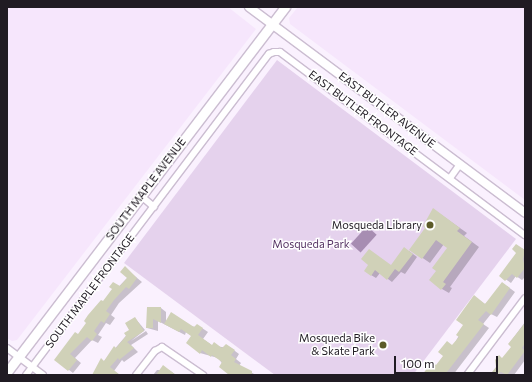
<!DOCTYPE html>
<style>
body{margin:0}
#map{position:relative;width:532px;height:382px;overflow:hidden;background:#faf1fe;font-family:Commissioner,sans-serif}
div>[style]{position:absolute}
.built>*{inset:0;background:#f6e6fc}
.green>*{inset:0;background:#e5d2ed}
.water>*{inset:0;background:#a78db2;transform-origin:0 0}
.shadow>*{inset:0;background:#0003}
.building>*{inset:0;background:#d0d1b8}
.roads{filter:drop-shadow(1px 0 #cbbdd1) drop-shadow(-1px 0 #cbbdd1) drop-shadow(0 1px #cbbdd1) drop-shadow(0 -1px #cbbdd1)}
.minor>*{height:6px;margin:-3px;padding:0 3px;transform-origin:3px;border-radius:3px;background:#fff}
.tertiary>*{height:8px;margin:-4px;padding:0 4px;transform-origin:4px;border-radius:4px;background:#fff}
.secondary>*{height:9px;margin:-4.5px;padding:0 4.5px;transform-origin:4.5px;border-radius:4.5px;background:#fff}
.dots>*{width:11px;height:11px;translate:-50% -50%;box-sizing:border-box;border:2px solid #fff;border-radius:50%}
span{translate:-50% -50%;white-space:nowrap;text-align:center;line-height:1.15;-webkit-text-stroke:3px #fff;paint-order:stroke}
.street-label{font-size:11px;color:#201b23}
.poi-label{font-size:11px;color:#201b23}
.right{translate:-100% -50%;text-align:right}
.park-label{font-size:11px;color:#563364}
.frame{position:absolute;inset:0;border:8px solid #201b23;pointer-events:none}
.scale{position:absolute;left:394px;top:356px;width:104px;height:18px;box-sizing:border-box;border:2px solid #201b23;border-top:0;padding-left:5px;font-size:12px;line-height:14px;white-space:nowrap;color:#201b23;-webkit-text-stroke:3px #fff;paint-order:stroke}
</style>
<div id="map">
<div class="built">
<div style="clip-path:polygon(7px 7px,228px 7px,256px 29px,17px 340px,12px 341px,7px 338px)"></div>
<div style="clip-path:polygon(298px 7px,525px 7px,525px 200px,290px 24px,289px 18px)"></div>
</div>
<div class="green">
<div style="clip-path:polygon(277px 60px,516px 239px,413px 375px,275px 375px,124px 263px)"></div>
</div>
<div class="water">
<div style="left:367px;top:226px;width:13px;height:24px;rotate:42deg"></div>
</div>
<div class="shadow">
<div style="clip-path:polygon(433px 209px,467px 233px,464px 236px,479px 247px,450px 287px,452px 288px,449px 293px,442px 289px,448px 248px,444px 244px,430px 263px,411px 250px,427px 228px)"></div>
<div style="clip-path:polygon(521px 248px,525px 250px,525px 277px,522px 280px,516px 276px,511px 283px,501px 276px)"></div>
<div style="clip-path:polygon(369px 250px,391px 266px,409px 251px,417px 257px,405px 274px,401px 272px,392px 282px,380px 273px,376px 278px,371px 275px)"></div>
<div style="clip-path:polygon(125px 268px,142px 282px,119px 303px,111px 315px,115px 318px,110px 325px,106px 323px,98px 335px,102px 337px,98px 343px,92px 340px,75px 358px,81px 363px,73px 373px,56px 360px,79px 335px,104px 302px,128px 277px)"></div>
<div style="clip-path:polygon(507px 286px,515px 292px,497px 317px,491px 314px,483px 324px,489px 328px,453px 375px,423px 375px,437px 366px,453px 346px,479px 300px,485px 304px)"></div>
<div style="clip-path:polygon(148px 308px,161px 308px,166px 312px,166px 322px,202px 328px,208px 332px,203px 339px,213px 346px,231px 348px,239px 354px,236px 359px,241px 363px,239px 366px,256px 375px,231px 375px,218px 358px,200px 353px,192px 336px,186px 332px,185px 335px,158px 321px,158px 331px,147px 328px)"></div>
<div style="clip-path:polygon(135px 318px,145px 330px,131px 341px,146px 331px,148px 334px,131px 345px,138px 352px,124px 362px,122px 360px,114px 371px,120px 375px,92px 375px,131px 330px)"></div>
<div style="clip-path:polygon(525px 322px,525px 360px,514px 375px,495px 375px,513px 346px,509px 344px)"></div>
<div style="clip-path:polygon(157px 370px,169px 370px,176px 375px,153px 375px)"></div>
</div>
<div class="building">
<div style="clip-path:polygon(433px 208px,460px 228px,457px 231px,472px 242px,443px 282px,446px 284px,441px 290px,429px 280px,436px 271px,432px 268px,447px 248px,436px 240px,422px 259px,409px 250px,425px 228px,423px 226px)"></div>
<div style="clip-path:polygon(516px 244px,525px 250px,523px 259px,525px 268px,517px 278px,512px 274px,505px 281px,499px 276px,516px 253px,512px 249px)"></div>
<div style="clip-path:polygon(404px 247px,413px 254px,399px 272px,395px 269px,387px 280px,375px 270px,371px 276px,364px 271px,368px 265px,361px 259px,369px 249px,391px 265px)"></div>
<div style="clip-path:polygon(125px 266px,137px 278px,129px 289px,126px 287px,114px 300px,106px 311px,110px 314px,104px 323px,101px 321px,94px 331px,97px 334px,92px 341px,87px 337px,70px 354px,77px 360px,68px 371px,54px 360px,75px 332px,78px 334px,86px 323px,84px 321px,88px 315px,101px 300px,103px 301px,112px 289px,109px 287px,113px 282px,120px 286px,127px 278px,120px 272px)"></div>
<div style="clip-path:polygon(502px 282px,510px 288px,491px 315px,486px 311px,478px 320px,484px 324px,447px 372px,443px 375px,422px 375px,432px 362px,436px 365px,443px 356px,438px 352px,447px 341px,452px 345px,459px 337px,456px 335px,463px 325px,456px 320px,474px 295px,485px 304px)"></div>
<div style="clip-path:polygon(147px 307px,161px 307px,161px 323px,153px 319px,153px 328px,146px 328px)"></div>
<div style="clip-path:polygon(171px 312px,194px 327px,197px 324px,203px 328px,198px 335px,212px 345px,214px 342px,222px 348px,226px 344px,235px 350px,231px 355px,236px 359px,234px 362px,252px 371px,252px 375px,229px 375px,219px 367px,222px 362px,212px 355px,211px 357px,202px 350px,200px 354px,186px 343px,191px 336px,181px 329px,179px 332px,164px 324px)"></div>
<div style="clip-path:polygon(135px 317px,144px 331px,127px 342px,134px 348px,119px 360px,118px 358px,110px 367px,120px 375px,92px 375px,101px 358px,104px 361px,114px 346px,116px 348px,126px 336px,124px 333px,129px 330px,125px 323px)"></div>
<div style="clip-path:polygon(525px 323px,525px 343px,522px 348px,525px 351px,507px 375px,501px 372px,495px 375px,492px 372px,496px 367px,495px 360px,499px 355px,502px 358px,511px 347px,508px 344px)"></div>
<div style="clip-path:polygon(163px 365px,176px 375px,156px 375px)"></div>
</div>
<div class="roads">
<div class="minor">
<div style="left:450px;top:178px;width:17px;rotate:-54deg"></div>
<div style="left:141px;top:196px;width:17px;rotate:40deg"></div>
<div style="left:7px;top:348px;width:45px;rotate:36.9deg"></div>
<div style="left:26px;top:375px;width:403px;rotate:-52.9deg"></div>
<div style="left:269px;top:54px;width:5px;rotate:-22deg"></div>
<div style="left:274px;top:52px;width:6px"></div>
<div style="left:280px;top:52px;width:306px;rotate:36.8deg"></div>
<div style="left:136px;top:375px;width:31px;rotate:-52deg"></div>
<div style="left:155px;top:351px;width:8px;rotate:-30deg"></div>
<div style="left:162px;top:347px;width:50px;rotate:34.3deg"></div>
<div style="left:467px;top:375px;width:96px;rotate:-53deg"></div>
</div>
<div class="tertiary">
<div style="left:249px;top:7px;width:344px;rotate:36.7deg"></div>
</div>
<div class="secondary">
<div style="left:7px;top:372px;width:459px;rotate:-52.7deg"></div>
</div>
</div>
<div class="dots">
<div style="left:430px;top:225px;background:#5c5b28"></div>
<div style="left:383px;top:345px;background:#5c5b28"></div>
</div>
<div class="street-label">
<span style="left:387px;top:110px;rotate:37deg">EAST BUTLER AVENUE</span>
<span style="left:363px;top:113px;rotate:37deg">EAST BUTLER FRONTAGE</span>
<span style="left:146px;top:189px;rotate:-53deg">SOUTH MAPLE AVENUE</span>
<span style="left:90px;top:291px;rotate:-53deg">SOUTH MAPLE FRONTAGE</span>
</div>
<div class="poi-label">
<span class="right" style="left:422px;top:225px">Mosqueda Library</span>
<span class="right" style="left:375px;top:345px">Mosqueda Bike<br>&amp; Skate Park</span>
</div>
<div class="park-label">
<span style="left:311px;top:244px">Mosqueda Park</span>
</div>
<div class="frame"></div>
<div class="scale">100 m</div>
</div>
